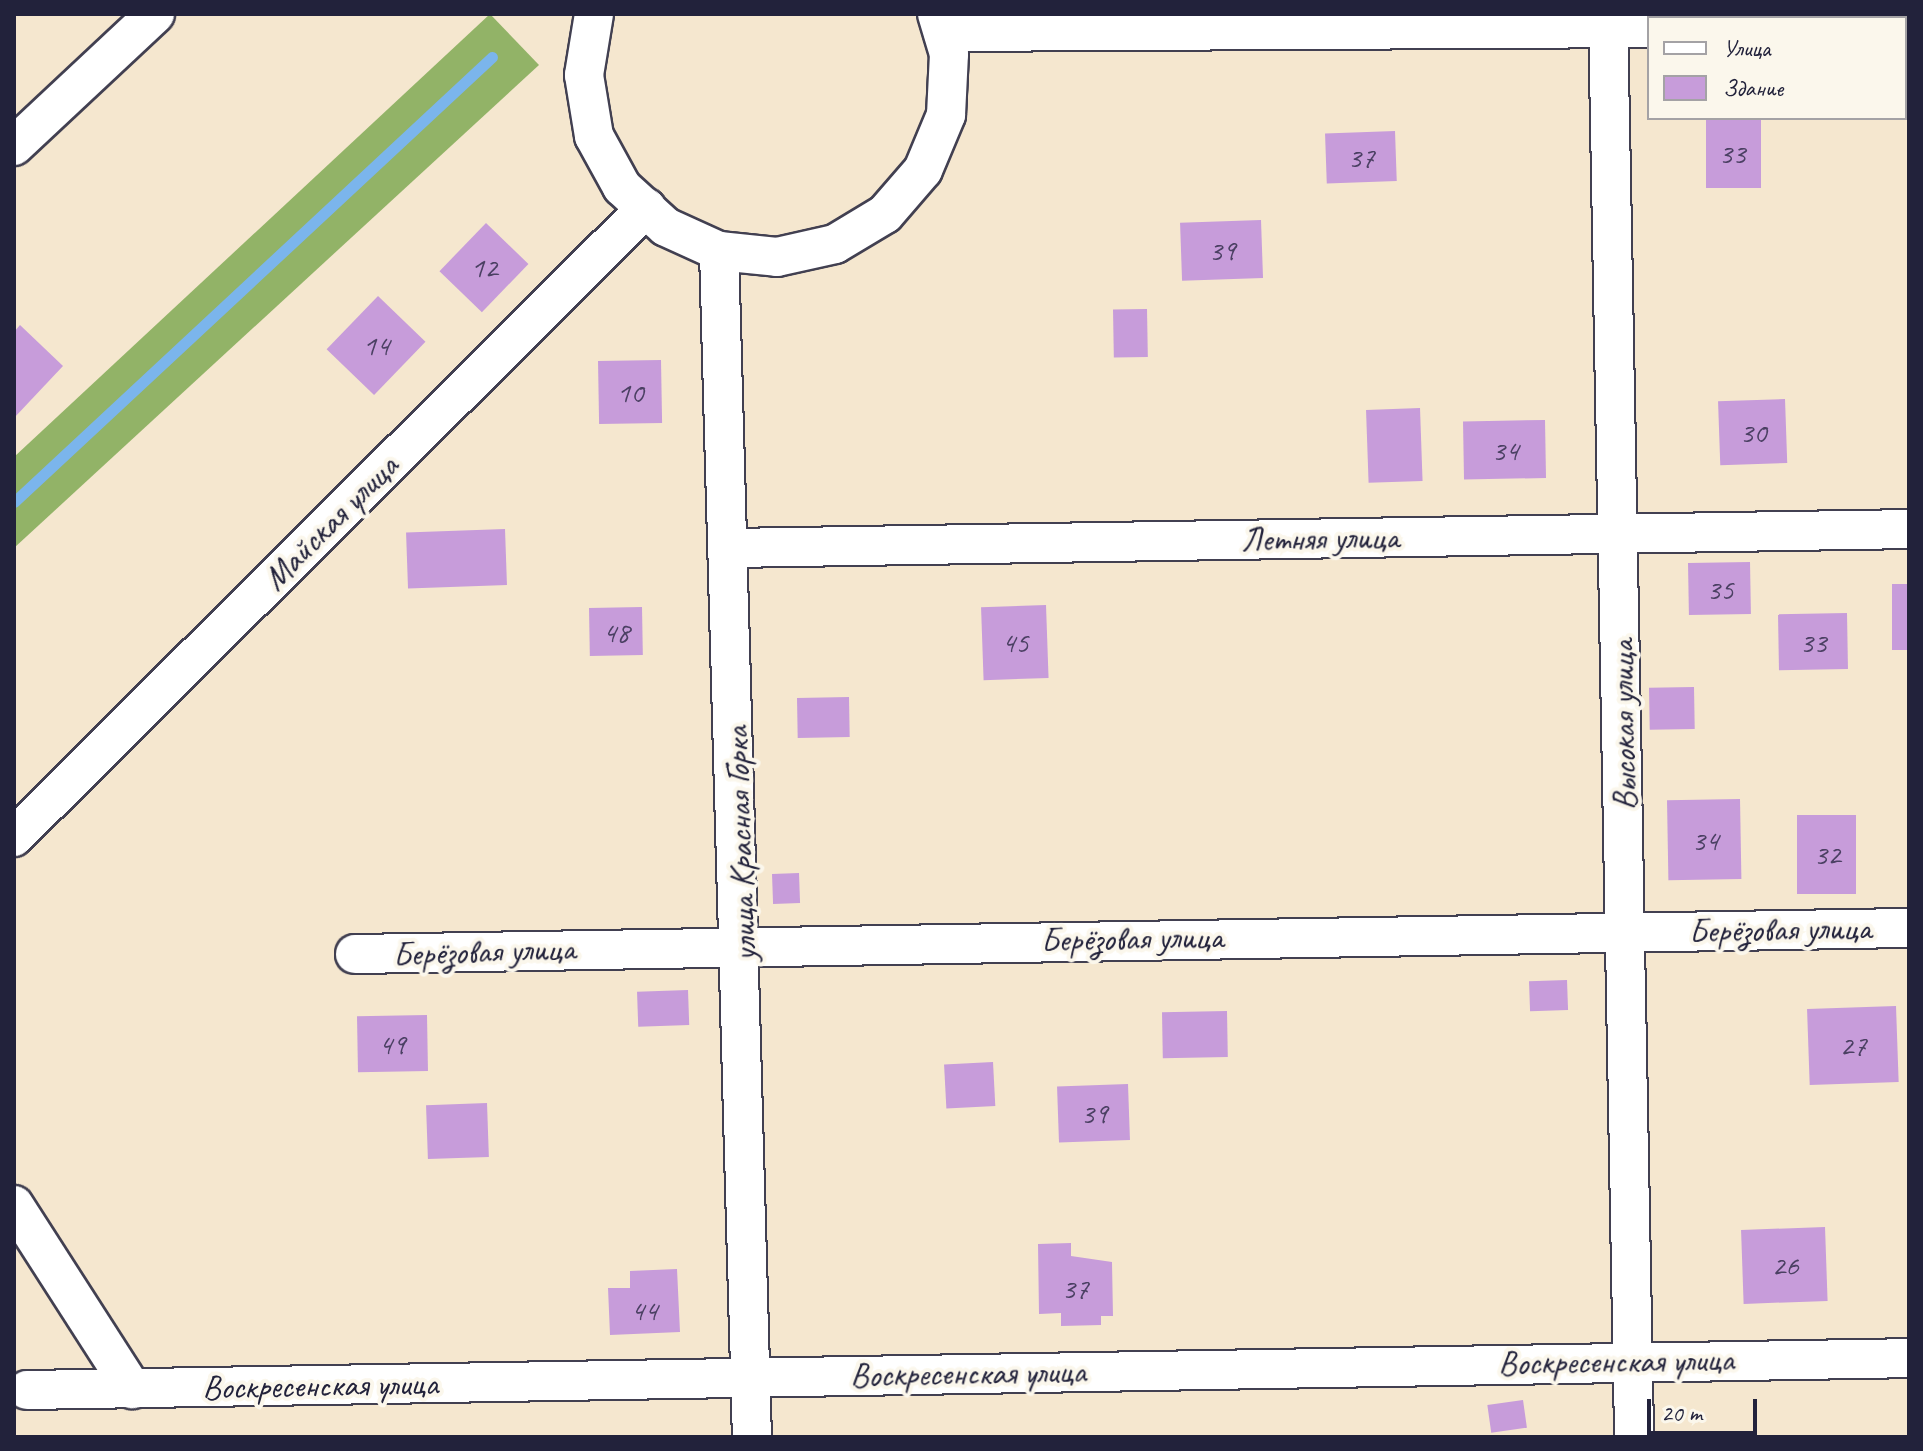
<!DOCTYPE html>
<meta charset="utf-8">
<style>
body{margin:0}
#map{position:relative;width:1923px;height:1451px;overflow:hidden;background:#f5e7cf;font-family:Caveat,sans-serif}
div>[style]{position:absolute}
.forest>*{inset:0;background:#92b367}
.stream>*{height:11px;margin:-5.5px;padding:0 5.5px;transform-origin:5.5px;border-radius:5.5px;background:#7bb5ec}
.building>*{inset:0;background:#c79cda;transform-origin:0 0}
.roads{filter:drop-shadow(2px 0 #424051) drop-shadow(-2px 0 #424051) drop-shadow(0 2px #424051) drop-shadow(0 -2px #424051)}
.minor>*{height:38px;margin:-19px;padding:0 19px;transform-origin:19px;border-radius:19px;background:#fff}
span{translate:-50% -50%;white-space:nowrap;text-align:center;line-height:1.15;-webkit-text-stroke:8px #fbf7ec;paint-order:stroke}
.number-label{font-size:30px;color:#4b4063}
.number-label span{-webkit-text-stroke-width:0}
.street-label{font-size:34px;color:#22223b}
.frame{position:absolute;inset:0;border:16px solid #22223b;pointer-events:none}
.legend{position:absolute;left:1647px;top:16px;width:260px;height:104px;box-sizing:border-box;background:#fbf7ec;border:2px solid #a4a2a5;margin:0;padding:10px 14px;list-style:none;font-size:24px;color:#22223b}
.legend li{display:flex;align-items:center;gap:16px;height:40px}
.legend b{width:40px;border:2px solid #a4a2a5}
.scale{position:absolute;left:1647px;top:1399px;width:110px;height:36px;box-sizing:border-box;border:4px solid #22223b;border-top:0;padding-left:10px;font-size:24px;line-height:28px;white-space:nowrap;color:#22223b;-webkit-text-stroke:6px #fbf7ec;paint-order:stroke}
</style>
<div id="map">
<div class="forest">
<div style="clip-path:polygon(490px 14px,539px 65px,14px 548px,14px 457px)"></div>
</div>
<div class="stream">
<div style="left:14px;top:502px;width:653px;rotate:-42.95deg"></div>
</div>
<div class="building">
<div style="left:1706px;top:118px;width:55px;height:70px"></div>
<div style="left:1395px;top:131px;width:50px;height:70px;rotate:88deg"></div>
<div style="left:1261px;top:220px;width:58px;height:81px;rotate:88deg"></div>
<div style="left:486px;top:223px;width:59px;height:67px;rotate:44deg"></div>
<div style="left:378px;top:296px;width:66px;height:74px;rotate:44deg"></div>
<div style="left:1147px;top:309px;width:48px;height:34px;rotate:89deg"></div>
<div style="clip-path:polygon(20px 325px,63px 366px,14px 418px,14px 332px)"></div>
<div style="left:661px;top:360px;width:63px;height:63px;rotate:89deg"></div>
<div style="left:1785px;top:399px;width:64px;height:67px;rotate:88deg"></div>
<div style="left:1420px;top:408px;width:73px;height:54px;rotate:88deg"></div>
<div style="left:1545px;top:420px;width:58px;height:82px;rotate:89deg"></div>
<div style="left:505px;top:529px;width:56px;height:99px;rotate:88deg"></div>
<div style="left:1750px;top:562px;width:52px;height:62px;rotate:89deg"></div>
<div style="left:1892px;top:584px;width:17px;height:66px"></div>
<div style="left:1046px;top:605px;width:73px;height:65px;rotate:88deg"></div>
<div style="left:642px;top:607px;width:48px;height:53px;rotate:89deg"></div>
<div style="left:1847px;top:613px;width:56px;height:69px;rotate:89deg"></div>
<div style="left:1694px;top:687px;width:42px;height:45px;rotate:89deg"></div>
<div style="left:849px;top:697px;width:40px;height:52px;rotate:89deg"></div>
<div style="left:1740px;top:799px;width:80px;height:73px;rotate:89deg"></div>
<div style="left:1797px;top:815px;width:59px;height:79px"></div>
<div style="left:799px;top:873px;width:30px;height:27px;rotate:88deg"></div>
<div style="left:1567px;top:980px;width:30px;height:38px;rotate:88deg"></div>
<div style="left:688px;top:990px;width:35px;height:51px;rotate:88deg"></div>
<div style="left:1896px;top:1006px;width:76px;height:89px;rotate:88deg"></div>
<div style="left:1227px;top:1011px;width:46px;height:65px;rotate:89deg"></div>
<div style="left:427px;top:1015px;width:56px;height:70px;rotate:89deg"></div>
<div style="left:993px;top:1062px;width:44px;height:49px;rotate:87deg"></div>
<div style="left:1128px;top:1084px;width:56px;height:71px;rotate:88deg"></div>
<div style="left:487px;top:1103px;width:54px;height:61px;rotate:88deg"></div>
<div style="left:1825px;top:1227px;width:74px;height:84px;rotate:88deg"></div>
<div style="clip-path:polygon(1071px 1243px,1071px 1256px,1112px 1262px,1113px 1316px,1101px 1316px,1101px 1325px,1061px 1326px,1061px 1313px,1039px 1314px,1038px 1244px)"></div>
<div style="clip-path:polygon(677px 1269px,680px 1332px,610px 1335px,608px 1288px,630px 1288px,630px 1271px)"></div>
<div style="left:1523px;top:1400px;width:28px;height:36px;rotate:82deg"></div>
</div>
<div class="roads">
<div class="minor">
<div style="left:594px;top:14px;width:62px;rotate:99.3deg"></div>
<div style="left:584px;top:75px;width:62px;rotate:80.7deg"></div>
<div style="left:594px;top:136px;width:58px;rotate:61.2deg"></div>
<div style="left:622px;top:187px;width:59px;rotate:42.3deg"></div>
<div style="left:666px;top:227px;width:58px;rotate:24.4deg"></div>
<div style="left:719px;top:251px;width:58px;rotate:5.9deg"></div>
<div style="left:777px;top:257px;width:59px;rotate:-12.6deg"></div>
<div style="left:835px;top:244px;width:58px;rotate:-31deg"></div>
<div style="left:885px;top:214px;width:58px;rotate:-49.2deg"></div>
<div style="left:923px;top:170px;width:60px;rotate:-67.3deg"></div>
<div style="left:946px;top:115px;width:61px;rotate:-87.2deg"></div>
<div style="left:949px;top:54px;width:42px;rotate:-106.7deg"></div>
<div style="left:1608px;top:14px;width:1423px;rotate:88.95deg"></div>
<div style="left:1905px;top:23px;width:4px"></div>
<div style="left:943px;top:32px;width:706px;rotate:-0.32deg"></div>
<div style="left:14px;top:146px;width:193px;rotate:-43.1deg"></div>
<div style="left:719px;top:251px;width:1186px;rotate:88.41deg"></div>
<div style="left:730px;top:548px;width:1179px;rotate:-0.92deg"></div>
<div style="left:14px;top:837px;width:892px;rotate:-44.86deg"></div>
<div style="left:355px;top:954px;width:1554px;rotate:-0.96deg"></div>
<div style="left:14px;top:1205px;width:219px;rotate:57.3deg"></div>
<div style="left:27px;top:1390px;width:1882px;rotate:-0.97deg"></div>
</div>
</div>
<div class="number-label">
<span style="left:1732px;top:153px">33</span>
<span style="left:1361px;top:157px">37</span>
<span style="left:1222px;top:250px">39</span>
<span style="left:484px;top:267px">12</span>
<span style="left:376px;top:345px">14</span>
<span style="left:630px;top:392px">10</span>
<span style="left:1753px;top:432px">30</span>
<span style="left:1505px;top:450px">34</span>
<span style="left:1720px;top:589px">35</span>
<span style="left:616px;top:632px">48</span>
<span style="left:1015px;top:642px">45</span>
<span style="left:1813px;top:642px">33</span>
<span style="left:1705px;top:840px">34</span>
<span style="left:1827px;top:854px">32</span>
<span style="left:392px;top:1044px">49</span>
<span style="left:1853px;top:1045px">27</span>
<span style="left:1094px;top:1113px">39</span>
<span style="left:1785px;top:1265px">26</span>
<span style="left:1075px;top:1288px">37</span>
<span style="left:644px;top:1310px">44</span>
</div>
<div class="street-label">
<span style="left:330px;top:522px;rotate:-45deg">Майская улица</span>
<span style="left:1320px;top:538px;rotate:-1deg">Летняя улица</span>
<span style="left:1623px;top:725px;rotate:-91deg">Высокая улица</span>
<span style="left:740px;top:844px;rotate:-92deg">улица Красная Горка</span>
<span style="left:1780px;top:929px;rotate:-1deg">Берёзовая улица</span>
<span style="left:1132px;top:938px;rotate:-1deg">Берёзовая улица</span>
<span style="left:484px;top:951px;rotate:-2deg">Берёзовая улица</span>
<span style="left:1616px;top:1361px;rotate:-1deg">Воскресенская улица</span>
<span style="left:968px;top:1373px;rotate:-1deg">Воскресенская улица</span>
<span style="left:320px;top:1385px;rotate:-1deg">Воскресенская улица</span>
</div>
<div class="frame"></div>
<ul class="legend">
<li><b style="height:10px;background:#fff"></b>Улица</li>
<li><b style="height:22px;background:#c79cda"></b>Здание</li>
</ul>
<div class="scale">20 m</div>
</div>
